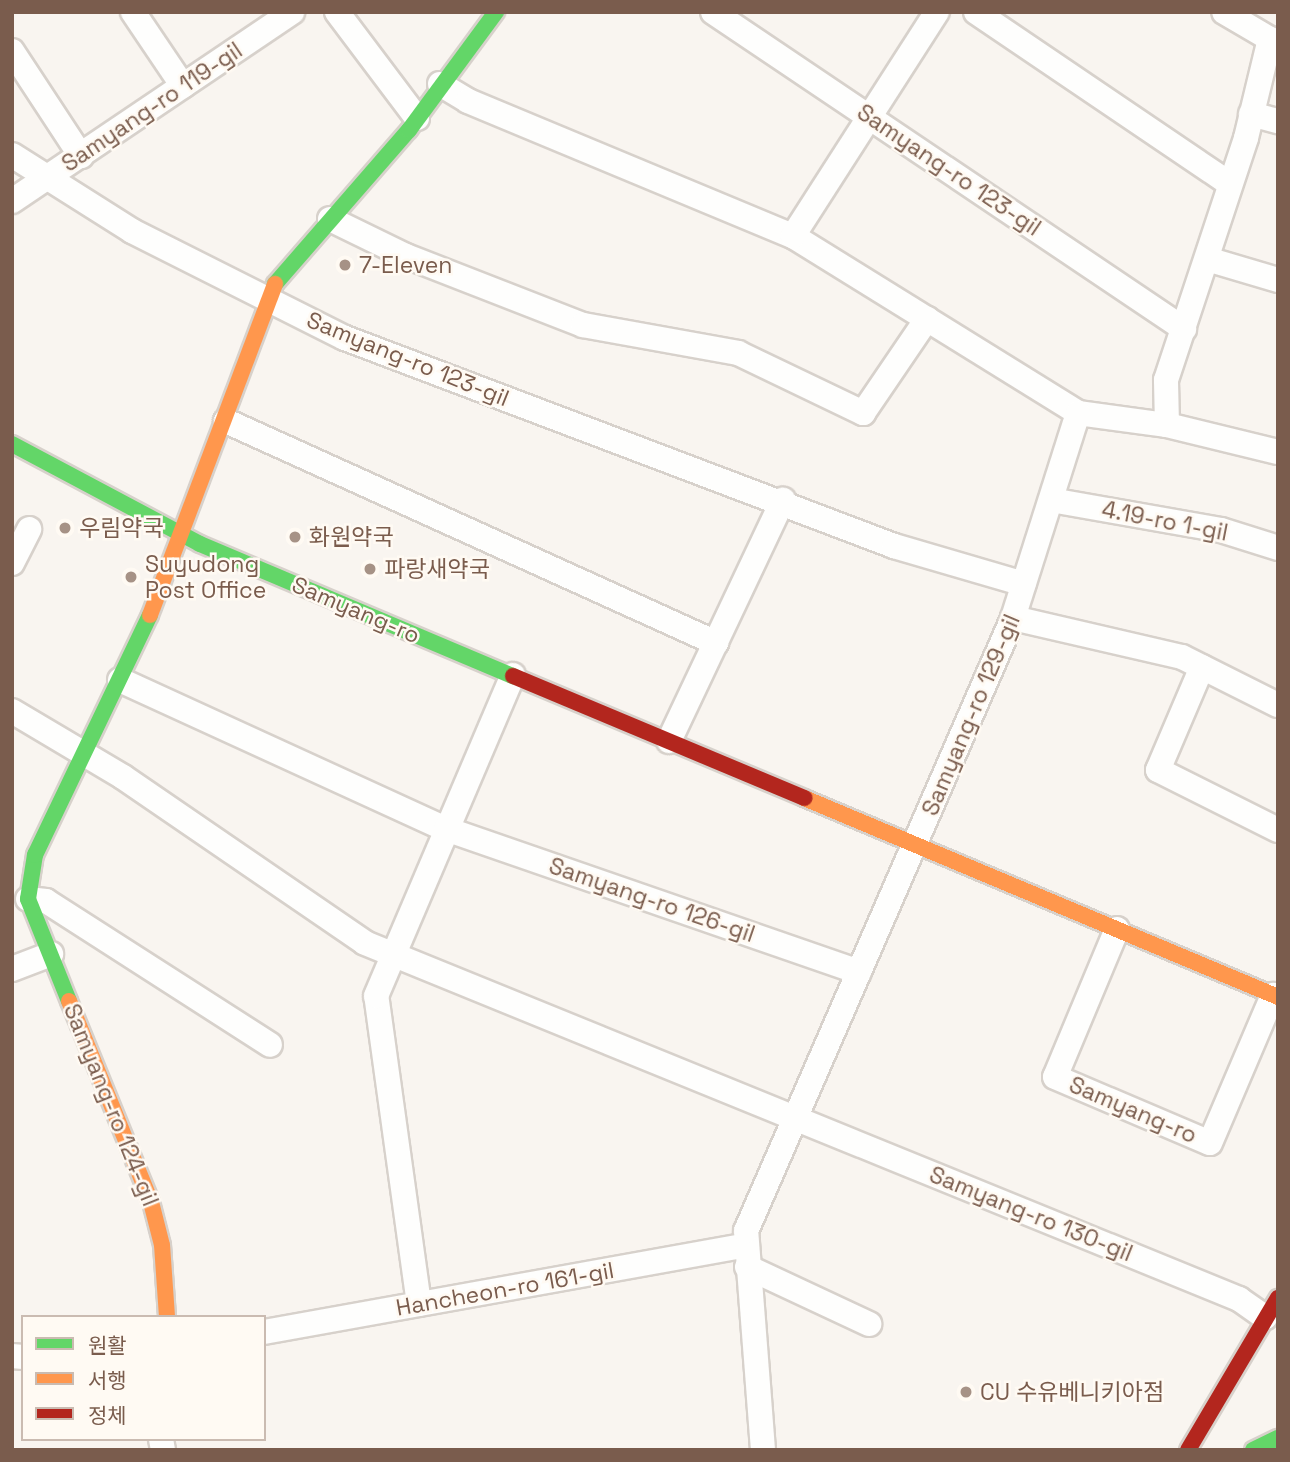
<!DOCTYPE html>
<meta charset="utf-8">
<style>
body{margin:0}
#map{position:relative;width:1290px;height:1462px;overflow:hidden;background:#f9f5f0;font-family:"Space Grotesk","Noto Sans KR",sans-serif}
div>[style]{position:absolute}
.roads{filter:drop-shadow(2px 0 #d7d1cb) drop-shadow(-2px 0 #d7d1cb) drop-shadow(0 2px #d7d1cb) drop-shadow(0 -2px #d7d1cb)}
.street>*{height:24px;margin:-12px;padding:0 12px;transform-origin:12px;border-radius:12px;background:#fefefd}
.fast>*{height:16px;margin:-8px;padding:0 8px;transform-origin:8px;border-radius:8px;background:#63d668}
.slow>*{height:16px;margin:-8px;padding:0 8px;transform-origin:8px;border-radius:8px;background:#ff974d}
.jam>*{height:16px;margin:-8px;padding:0 8px;transform-origin:8px;border-radius:8px;background:#b3261e}
.dots>*{width:19px;height:19px;translate:-50% -50%;box-sizing:border-box;border:4px solid #fffaf3;border-radius:50%}
span{translate:-50% -50%;white-space:nowrap;text-align:center;line-height:1.15;-webkit-text-stroke:5px #fffaf3;paint-order:stroke}
.street-label{font-size:23px;color:#7a5c4d}
.poi-label{font-size:23px;color:#7a5c4d}
.left{translate:0 -50%;text-align:left}
.frame{position:absolute;inset:0;border:14px solid #7a5c4d;pointer-events:none}
.legend{position:absolute;left:21px;top:1315px;width:245px;height:126px;box-sizing:border-box;background:#fffaf3;border:2px solid #cabbb1;margin:0;padding:9px 12px;list-style:none;font-size:21px;color:#7a5c4d}
.legend li{display:flex;align-items:center;gap:14px;height:35px}
.legend b{width:35px;border:2px solid #cabbb1}
</style>
<div id="map">
<div class="roads">
<div class="street">
<div style="left:133px;top:12px;width:89px;rotate:56deg"></div>
<div style="left:337px;top:12px;width:133px;rotate:53deg"></div>
<div style="left:713px;top:12px;width:568px;rotate:33.94deg"></div>
<div style="left:976px;top:12px;width:305px;rotate:34.1deg"></div>
<div style="left:12px;top:51px;width:126px;rotate:56.7deg"></div>
<div style="left:440px;top:84px;width:33px;rotate:31deg"></div>
<div style="left:468px;top:101px;width:352px;rotate:22.6deg"></div>
<div style="left:793px;top:236px;width:335px;rotate:31.8deg"></div>
<div style="left:1078px;top:413px;width:90px;rotate:7.7deg"></div>
<div style="left:1167px;top:425px;width:114px;rotate:13.7deg"></div>
<div style="left:1251px;top:114px;width:28px;rotate:15deg"></div>
<div style="left:12px;top:155px;width:142px;rotate:32.3deg"></div>
<div style="left:132px;top:231px;width:238px;rotate:26.7deg"></div>
<div style="left:345px;top:338px;width:587px;rotate:20.75deg"></div>
<div style="left:894px;top:546px;width:135px;rotate:16.3deg"></div>
<div style="left:12px;top:201px;width:338px;rotate:-34deg"></div>
<div style="left:330px;top:219px;width:85px;rotate:26deg"></div>
<div style="left:406px;top:256px;width:190px;rotate:21.3deg"></div>
<div style="left:583px;top:325px;width:158px;rotate:10.2deg"></div>
<div style="left:738px;top:353px;width:139px;rotate:25.6deg"></div>
<div style="left:863px;top:413px;width:114px;rotate:-55.8deg"></div>
<div style="left:793px;top:236px;width:266px;rotate:-57.3deg"></div>
<div style="left:1207px;top:259px;width:74px;rotate:16.5deg"></div>
<div style="left:226px;top:421px;width:538px;rotate:24.37deg"></div>
<div style="left:1167px;top:425px;width:45px;rotate:-91.3deg"></div>
<div style="left:1166px;top:380px;width:255px;rotate:-71.7deg"></div>
<div style="left:1246px;top:138px;width:102px;rotate:-76.4deg"></div>
<div style="left:1270px;top:39px;width:53px;rotate:-149.6deg"></div>
<div style="left:1051px;top:500px;width:173px;rotate:10deg"></div>
<div style="left:1221px;top:530px;width:60px;rotate:17.5deg"></div>
<div style="left:12px;top:563px;width:38px;rotate:-63deg"></div>
<div style="left:1013px;top:618px;width:173px;rotate:13deg"></div>
<div style="left:1182px;top:657px;width:107px;rotate:26.6deg"></div>
<div style="left:1202px;top:667px;width:112px;rotate:113.1deg"></div>
<div style="left:1158px;top:770px;width:134px;rotate:26.6deg"></div>
<div style="left:120px;top:680px;width:358px;rotate:24.6deg"></div>
<div style="left:446px;top:829px;width:437px;rotate:19.1deg"></div>
<div style="left:12px;top:711px;width:129px;rotate:30.7deg"></div>
<div style="left:123px;top:777px;width:293px;rotate:34.4deg"></div>
<div style="left:365px;top:943px;width:944px;rotate:22.16deg"></div>
<div style="left:1239px;top:1299px;width:32px;rotate:35deg"></div>
<div style="left:669px;top:741px;width:267px;rotate:-64.7deg"></div>
<div style="left:28px;top:899px;width:18px;rotate:6deg"></div>
<div style="left:46px;top:901px;width:266px;rotate:32.7deg"></div>
<div style="left:1117px;top:929px;width:160px;rotate:112.7deg"></div>
<div style="left:1055px;top:1077px;width:168px;rotate:23.1deg"></div>
<div style="left:1210px;top:1143px;width:161px;rotate:-66.9deg"></div>
<div style="left:12px;top:969px;width:42px;rotate:-21deg"></div>
<div style="left:747px;top:1267px;width:135px;rotate:25deg"></div>
<div style="left:419px;top:1304px;width:311px;rotate:-97.9deg"></div>
<div style="left:376px;top:996px;width:349px;rotate:-66.9deg"></div>
<div style="left:264px;top:1332px;width:490px;rotate:-10.2deg"></div>
<div style="left:12px;top:1356px;width:11px;rotate:5deg"></div>
<div style="left:161px;top:1439px;width:11px;rotate:80deg"></div>
<div style="left:763px;top:1450px;width:220px;rotate:-94.4deg"></div>
<div style="left:746px;top:1231px;width:669px;rotate:-66.46deg"></div>
<div style="left:1013px;top:618px;width:215px;rotate:-72.4deg"></div>
</div>
<div class="fast">
<div style="left:275px;top:284px;width:204px;rotate:-49deg"></div>
<div style="left:409px;top:130px;width:147px;rotate:-53.6deg"></div>
<div style="left:12px;top:444px;width:213px;rotate:28deg"></div>
<div style="left:200px;top:544px;width:340px;rotate:22.9deg"></div>
<div style="left:69px;top:1001px;width:110px;rotate:-111.9deg"></div>
<div style="left:28px;top:899px;width:45px;rotate:-81deg"></div>
<div style="left:35px;top:855px;width:266px;rotate:-64.4deg"></div>
<div style="left:1253px;top:1450px;width:28px;rotate:-26deg"></div>
</div>
<div class="slow">
<div style="left:150px;top:615px;width:354px;rotate:-69.3deg"></div>
<div style="left:804px;top:798px;width:514px;rotate:22.77deg"></div>
<div style="left:69px;top:1001px;width:217px;rotate:67.8deg"></div>
<div style="left:151px;top:1202px;width:44px;rotate:75.7deg"></div>
<div style="left:162px;top:1245px;width:72px;rotate:86deg"></div>
</div>
<div class="jam">
<div style="left:513px;top:676px;width:316px;rotate:22.7deg"></div>
<div style="left:1188px;top:1450px;width:177px;rotate:-59.4deg"></div>
</div>
</div>
<div class="dots">
<div style="left:345px;top:265px;background:#a69286"></div>
<div style="left:65px;top:528px;background:#a69286"></div>
<div style="left:295px;top:537px;background:#a69286"></div>
<div style="left:370px;top:569px;background:#a69286"></div>
<div style="left:131px;top:577px;background:#a69286"></div>
<div style="left:966px;top:1392px;background:#a69286"></div>
</div>
<div class="street-label">
<span style="left:152px;top:107px;rotate:-34deg">Samyang-ro 119-gil</span>
<span style="left:949px;top:170px;rotate:34deg">Samyang-ro 123-gil</span>
<span style="left:408px;top:359px;rotate:22deg">Samyang-ro 123-gil</span>
<span style="left:1165px;top:521px;rotate:11deg">4.19-ro 1-gil</span>
<span style="left:356px;top:610px;rotate:23deg">Samyang-ro</span>
<span style="left:971px;top:715px;rotate:-67deg">Samyang-ro 129-gil</span>
<span style="left:652px;top:900px;rotate:19deg">Samyang-ro 126-gil</span>
<span style="left:111px;top:1105px;rotate:68deg">Samyang-ro 124-gil</span>
<span style="left:1133px;top:1110px;rotate:23deg">Samyang-ro</span>
<span style="left:1031px;top:1214px;rotate:22deg">Samyang-ro 130-gil</span>
<span style="left:505px;top:1289px;rotate:-10deg">Hancheon-ro 161-gil</span>
</div>
<div class="poi-label">
<span class="left" style="left:359px;top:265px">7-Eleven</span>
<span class="left" style="left:79px;top:528px">우림약국</span>
<span class="left" style="left:309px;top:537px">화원약국</span>
<span class="left" style="left:145px;top:577px">Suyudong<br>Post Office</span>
<span class="left" style="left:384px;top:569px">파랑새약국</span>
<span class="left" style="left:980px;top:1392px">CU 수유베니키아점</span>
</div>
<div class="frame"></div>
<ul class="legend">
<li><b style="height:9px;background:#63d668"></b>원활</li>
<li><b style="height:9px;background:#ff974d"></b>서행</li>
<li><b style="height:9px;background:#b3261e"></b>정체</li>
</ul>
</div>
